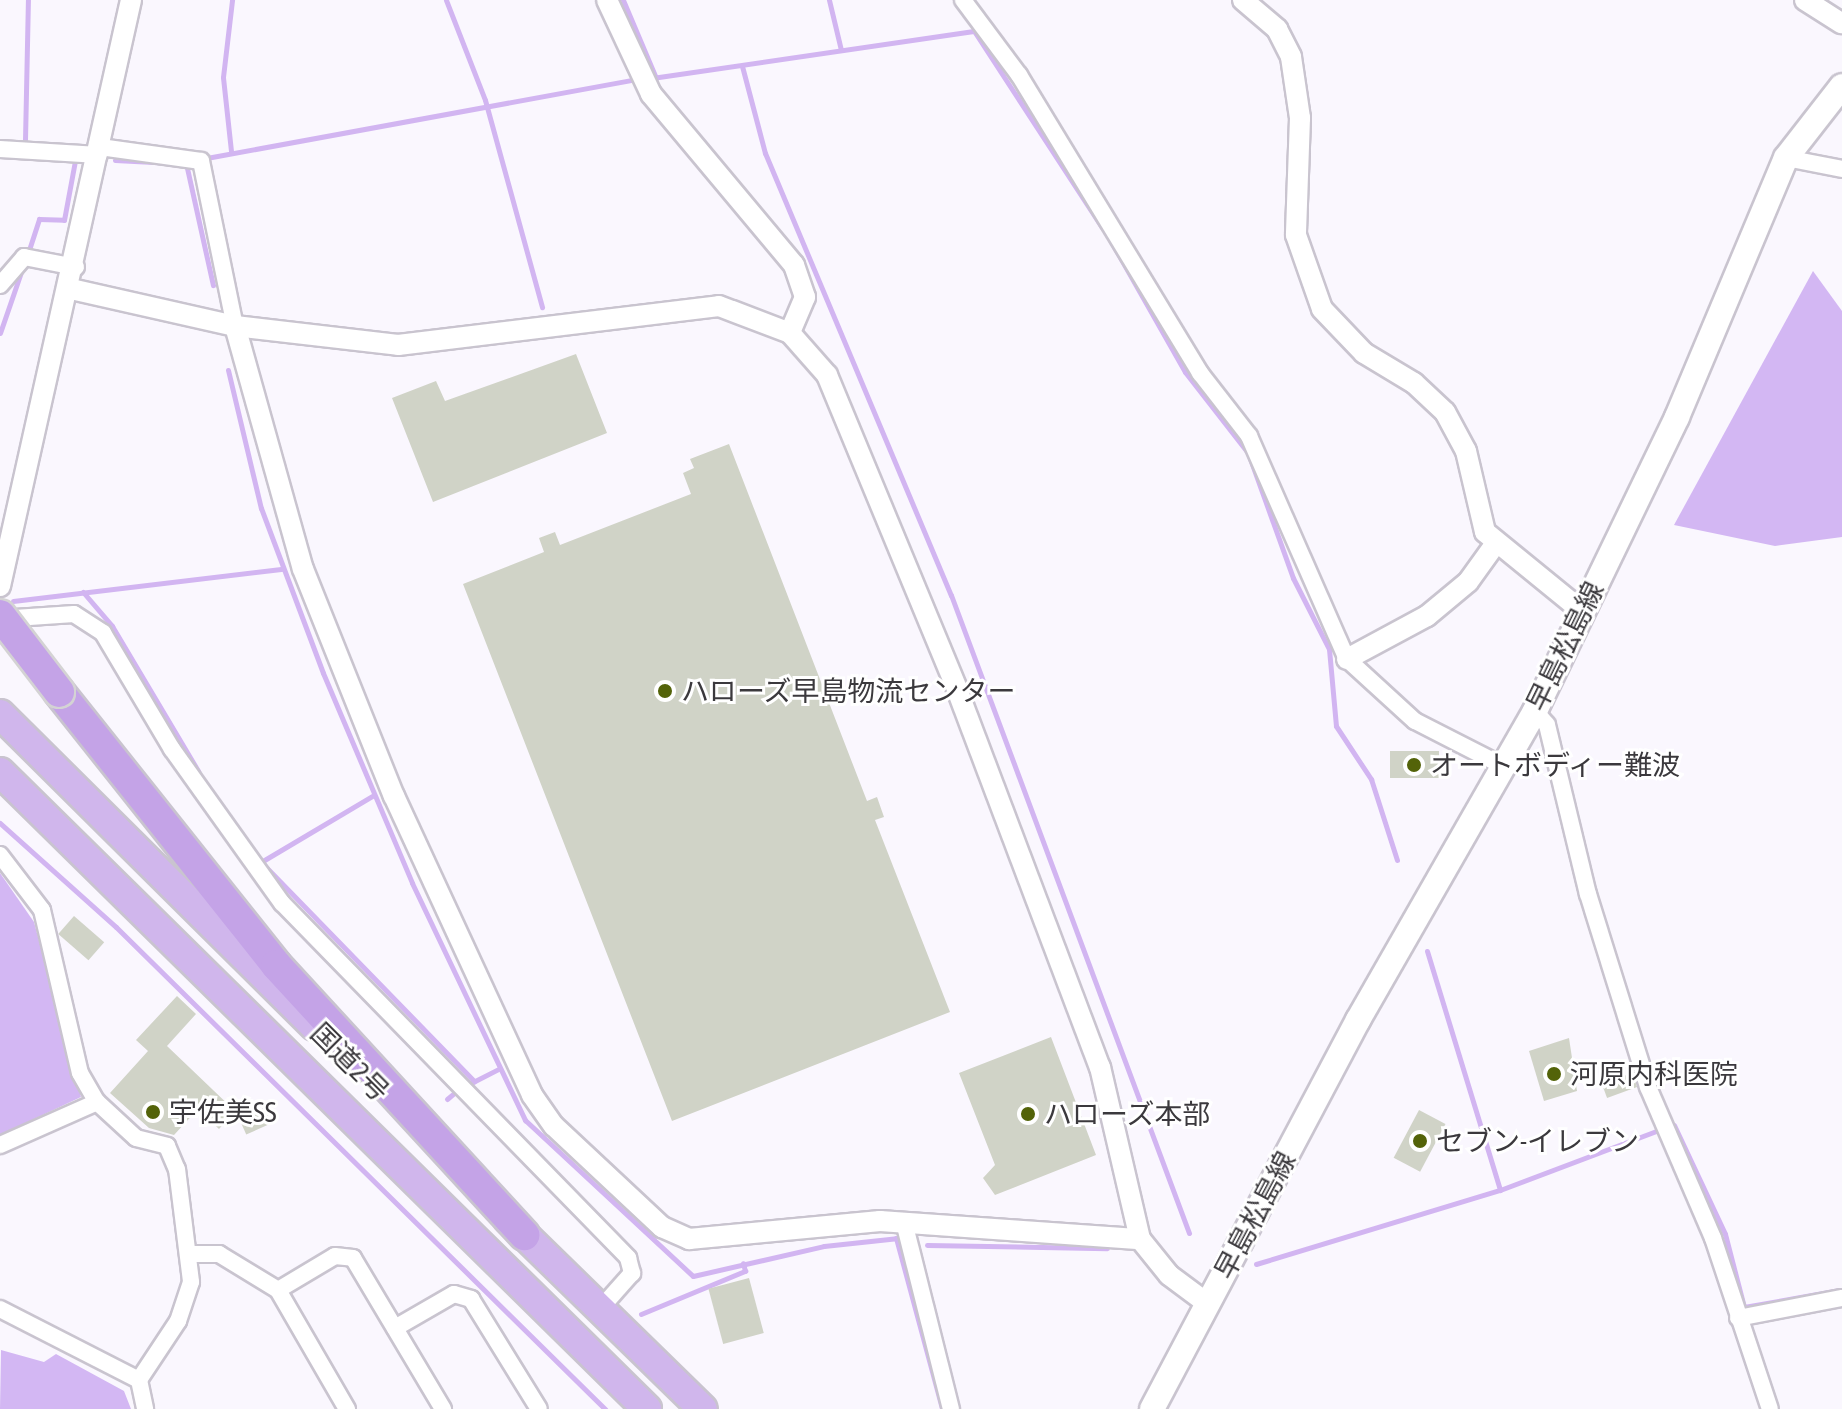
<!DOCTYPE html>
<meta charset="utf-8">
<style>
body{margin:0}
#map{position:relative;width:1842px;height:1409px;overflow:hidden;background:#faf7fe;font-family:"Asap Condensed","Noto Sans JP",sans-serif}
div>[style]{position:absolute}
.forest>*{inset:0;background:#d3b7f3}
.stream>*{height:5px;margin:-2.5px;padding:0 2.5px;transform-origin:2.5px;border-radius:2.5px;background:#d2b5f1}
.building>*{inset:0;background:#d0d3c7;transform-origin:0 0}
.roads{filter:drop-shadow(2px 0 #c9c4cf) drop-shadow(-2px 0 #c9c4cf) drop-shadow(0 2px #c9c4cf) drop-shadow(0 -2px #c9c4cf)}
.minor>*{height:16px;margin:-8px;padding:0 8px;transform-origin:8px;border-radius:8px;background:#fff}
.tertiary>*{height:20px;margin:-10px;padding:0 10px;transform-origin:10px;border-radius:10px;background:#fff}
.secondary>*{height:24px;margin:-12px;padding:0 12px;transform-origin:12px;border-radius:12px;background:#fff}
.trunk>*{height:28px;margin:-14px;padding:0 14px;transform-origin:14px;border-radius:14px;background:#d0b6ec}
.motorway>*{height:30px;margin:-15px;padding:0 15px;transform-origin:15px;border-radius:15px;background:#c4a3e7}
.bridges{filter:drop-shadow(2px 0 #d4d3d4) drop-shadow(-2px 0 #d4d3d4) drop-shadow(0 2px #d4d3d4) drop-shadow(0 -2px #d4d3d4)}
.motorway-bridge>*{height:30px;margin:-15px;padding:0 15px;transform-origin:15px;border-radius:15px;background:#c4a3e7}
.dots>*{width:22px;height:22px;translate:-50% -50%;box-sizing:border-box;border:4px solid #fff;border-radius:50%}
span{translate:-50% -50%;white-space:nowrap;text-align:center;line-height:1.15;-webkit-text-stroke:6px #fff;paint-order:stroke}
.street-label{font-size:28px;color:#3b393d}
.poi-label{font-size:28px;color:#3b393d}
.left{translate:0 -50%;text-align:left}
</style>
<div id="map">
<div class="forest">
<div style="clip-path:polygon(1813px 271px,1842px 311px,1842px 537px,1775px 546px,1674px 525px)"></div>
<div style="clip-path:polygon(0 873px,34px 922px,81px 1097px,0 1135px)"></div>
<div style="clip-path:polygon(1px 1350px,44px 1362px,56px 1354px,124px 1391px,131px 1409px,0 1409px)"></div>
</div>
<div class="stream">
<div style="left:446px;top:0;width:107px;rotate:68.7deg"></div>
<div style="left:485px;top:100px;width:215px;rotate:74.6deg"></div>
<div style="left:623px;top:0;width:85px;rotate:67.1deg"></div>
<div style="left:829px;top:0;width:51px;rotate:76.5deg"></div>
<div style="left:742px;top:66px;width:90px;rotate:75.2deg"></div>
<div style="left:765px;top:153px;width:480px;rotate:67.2deg"></div>
<div style="left:951px;top:595px;width:681px;rotate:69.54deg"></div>
<div style="left:652px;top:78px;width:325px;rotate:-8.3deg"></div>
<div style="left:974px;top:31px;width:234px;rotate:56.9deg"></div>
<div style="left:25px;top:140px;width:140px;rotate:-88.8deg"></div>
<div style="left:231px;top:151px;width:74px;rotate:-96.2deg"></div>
<div style="left:223px;top:77px;width:78px;rotate:-83.3deg"></div>
<div style="left:201px;top:159px;width:437px;rotate:-10.4deg"></div>
<div style="left:115px;top:160px;width:77px;rotate:3deg"></div>
<div style="left:187px;top:168px;width:120px;rotate:77.5deg"></div>
<div style="left:1109px;top:238px;width:154px;rotate:60.4deg"></div>
<div style="left:1185px;top:372px;width:103px;rotate:52.1deg"></div>
<div style="left:1248px;top:453px;width:133px;rotate:70.2deg"></div>
<div style="left:1293px;top:578px;width:80px;rotate:63.1deg"></div>
<div style="left:1329px;top:649px;width:77px;rotate:84.8deg"></div>
<div style="left:1336px;top:726px;width:64px;rotate:56.6deg"></div>
<div style="left:1371px;top:779px;width:85px;rotate:72.2deg"></div>
<div style="left:27px;top:256px;width:39px;rotate:-72deg"></div>
<div style="left:39px;top:219px;width:25px;rotate:2deg"></div>
<div style="left:64px;top:220px;width:66px;rotate:-79.5deg"></div>
<div style="left:0;top:333px;width:68px;rotate:-71deg"></div>
<div style="left:228px;top:370px;width:142px;rotate:76.6deg"></div>
<div style="left:261px;top:508px;width:176px;rotate:69.4deg"></div>
<div style="left:323px;top:673px;width:228px;rotate:67deg"></div>
<div style="left:412px;top:883px;width:263px;rotate:64.5deg"></div>
<div style="left:525px;top:1120px;width:229px;rotate:42.9deg"></div>
<div style="left:693px;top:1276px;width:134px;rotate:-12.9deg"></div>
<div style="left:824px;top:1246px;width:75px;rotate:-6.1deg"></div>
<div style="left:83px;top:592px;width:45px;rotate:49.5deg"></div>
<div style="left:112px;top:626px;width:169px;rotate:59.3deg"></div>
<div style="left:13px;top:601px;width:272px;rotate:-6.8deg"></div>
<div style="left:0;top:823px;width:156px;rotate:41.9deg"></div>
<div style="left:116px;top:927px;width:687px;rotate:44.59deg"></div>
<div style="left:261px;top:862px;width:131px;rotate:-30.7deg"></div>
<div style="left:263px;top:864px;width:303px;rotate:45.8deg"></div>
<div style="left:1427px;top:951px;width:250px;rotate:73deg"></div>
<div style="left:471px;top:1083px;width:30px;rotate:-27deg"></div>
<div style="left:447px;top:1099px;width:8px;rotate:-40deg"></div>
<div style="left:1674px;top:1125px;width:120px;rotate:64.9deg"></div>
<div style="left:1725px;top:1234px;width:75px;rotate:75.4deg"></div>
<div style="left:1744px;top:1307px;width:97px;rotate:-10.1deg"></div>
<div style="left:896px;top:1238px;width:177px;rotate:74.9deg"></div>
<div style="left:927px;top:1245px;width:180px;rotate:1deg"></div>
<div style="left:1256px;top:1264px;width:255px;rotate:-16.9deg"></div>
<div style="left:1500px;top:1190px;width:167px;rotate:-20.7deg"></div>
<div style="left:641px;top:1314px;width:113px;rotate:-22.5deg"></div>
<div style="left:745px;top:1271px;width:8px;rotate:-104deg"></div>
</div>
<div class="building">
<div style="clip-path:polygon(576px 354px,607px 433px,433px 502px,392px 398px,436px 381px,445px 401px)"></div>
<div style="clip-path:polygon(729px 444px,867px 801px,877px 797px,884px 817px,875px 820px,950px 1012px,672px 1121px,463px 584px,544px 552px,539px 538px,555px 532px,560px 545px,691px 494px,683px 473px,694px 468px,690px 459px)"></div>
<div style="left:1390px;top:751px;width:49px;height:27px"></div>
<div style="left:74px;top:916px;width:40px;height:24px;rotate:41deg"></div>
<div style="clip-path:polygon(177px 996px,196px 1014px,167px 1046px,235px 1111px,219px 1129px,198px 1109px,174px 1135px,149px 1128px,110px 1093px,148px 1051px,136px 1040px)"></div>
<div style="clip-path:polygon(1051px 1037px,1096px 1155px,995px 1195px,983px 1178px,995px 1165px,959px 1073px)"></div>
<div style="clip-path:polygon(1569px 1038px,1577px 1091px,1544px 1101px,1529px 1051px)"></div>
<div style="left:1632px;top:1073px;width:15px;height:32px;rotate:70deg"></div>
<div style="left:264px;top:1108px;width:17px;height:27px;rotate:66deg"></div>
<div style="left:1419px;top:1110px;width:30px;height:54px;rotate:28deg"></div>
<div style="left:749px;top:1278px;width:57px;height:42px;rotate:75deg"></div>
</div>
<div class="roads">
<div class="minor">
<div style="left:963px;top:0;width:94px;rotate:53.3deg"></div>
<div style="left:1019px;top:75px;width:349px;rotate:58.7deg"></div>
<div style="left:1200px;top:373px;width:80px;rotate:52.1deg"></div>
<div style="left:1249px;top:436px;width:244px;rotate:66.3deg"></div>
<div style="left:1347px;top:659px;width:92px;rotate:42.4deg"></div>
<div style="left:1415px;top:721px;width:97px;rotate:27.1deg"></div>
<div style="left:100px;top:147px;width:102px;rotate:7.9deg"></div>
<div style="left:201px;top:161px;width:168px;rotate:78.4deg"></div>
<div style="left:0;top:149px;width:99px;rotate:3.5deg"></div>
<div style="left:1786px;top:158px;width:57px;rotate:11.1deg"></div>
<div style="left:0;top:285px;width:37px;rotate:-49deg"></div>
<div style="left:24px;top:257px;width:53px;rotate:10.9deg"></div>
<div style="left:0;top:619px;width:74px;rotate:-3.9deg"></div>
<div style="left:74px;top:614px;width:35px;rotate:33deg"></div>
<div style="left:103px;top:633px;width:135px;rotate:59.3deg"></div>
<div style="left:172px;top:749px;width:189px;rotate:54.5deg"></div>
<div style="left:282px;top:903px;width:496px;rotate:45.7deg"></div>
<div style="left:628px;top:1258px;width:16px;rotate:75deg"></div>
<div style="left:632px;top:1273px;width:48px;rotate:131.6deg"></div>
<div style="left:1535px;top:711px;width:18px;rotate:49deg"></div>
<div style="left:1547px;top:725px;width:174px;rotate:76.4deg"></div>
<div style="left:1588px;top:894px;width:202px;rotate:72.7deg"></div>
<div style="left:1648px;top:1087px;width:164px;rotate:66.7deg"></div>
<div style="left:1713px;top:1238px;width:180px;rotate:71.6deg"></div>
<div style="left:0;top:855px;width:69px;rotate:52.6deg"></div>
<div style="left:42px;top:910px;width:167px;rotate:76.9deg"></div>
<div style="left:80px;top:1073px;width:34px;rotate:60deg"></div>
<div style="left:97px;top:1102px;width:53px;rotate:42.7deg"></div>
<div style="left:136px;top:1138px;width:32px;rotate:14deg"></div>
<div style="left:167px;top:1146px;width:25px;rotate:67deg"></div>
<div style="left:177px;top:1169px;width:114px;rotate:82.9deg"></div>
<div style="left:191px;top:1282px;width:41px;rotate:108.4deg"></div>
<div style="left:178px;top:1321px;width:71px;rotate:123.5deg"></div>
<div style="left:139px;top:1380px;width:30px;rotate:78deg"></div>
<div style="left:0;top:1145px;width:106px;rotate:-23.9deg"></div>
<div style="left:904px;top:1222px;width:193px;rotate:75.9deg"></div>
<div style="left:193px;top:1254px;width:26px"></div>
<div style="left:219px;top:1254px;width:69px;rotate:31.4deg"></div>
<div style="left:278px;top:1290px;width:138px;rotate:59.9deg"></div>
<div style="left:278px;top:1290px;width:66px;rotate:-30.8deg"></div>
<div style="left:335px;top:1256px;width:18px;rotate:6deg"></div>
<div style="left:353px;top:1258px;width:176px;rotate:59.2deg"></div>
<div style="left:0;top:1309px;width:156px;rotate:27.1deg"></div>
<div style="left:1738px;top:1318px;width:106px;rotate:-10.9deg"></div>
<div style="left:395px;top:1328px;width:68px;rotate:-30deg"></div>
<div style="left:454px;top:1294px;width:18px;rotate:16deg"></div>
<div style="left:471px;top:1299px;width:129px;rotate:58.3deg"></div>
</div>
<div class="tertiary">
<div style="left:607px;top:0;width:104px;rotate:64.9deg"></div>
<div style="left:651px;top:94px;width:223px;rotate:50.1deg"></div>
<div style="left:794px;top:265px;width:34px;rotate:71deg"></div>
<div style="left:805px;top:297px;width:39px;rotate:113deg"></div>
<div style="left:790px;top:333px;width:56px;rotate:48.6deg"></div>
<div style="left:827px;top:375px;width:343px;rotate:67.5deg"></div>
<div style="left:958px;top:692px;width:401px;rotate:69.3deg"></div>
<div style="left:1100px;top:1067px;width:177px;rotate:76.9deg"></div>
<div style="left:1140px;top:1239px;width:46px;rotate:51.1deg"></div>
<div style="left:1169px;top:1275px;width:49px;rotate:36.6deg"></div>
<div style="left:1243px;top:0;width:45px;rotate:40.5deg"></div>
<div style="left:1277px;top:29px;width:31px;rotate:63deg"></div>
<div style="left:1291px;top:57px;width:62px;rotate:81.6deg"></div>
<div style="left:1300px;top:118px;width:117px;rotate:92deg"></div>
<div style="left:1296px;top:235px;width:78px;rotate:70.6deg"></div>
<div style="left:1322px;top:309px;width:61px;rotate:46.3deg"></div>
<div style="left:1364px;top:353px;width:58px;rotate:31deg"></div>
<div style="left:1414px;top:383px;width:42px;rotate:43.1deg"></div>
<div style="left:1445px;top:412px;width:44px;rotate:61.7deg"></div>
<div style="left:1466px;top:451px;width:83px;rotate:76.8deg"></div>
<div style="left:1485px;top:532px;width:127px;rotate:39.2deg"></div>
<div style="left:1805px;top:0;width:43px;rotate:32.6deg"></div>
<div style="left:71px;top:289px;width:168px;rotate:12.7deg"></div>
<div style="left:235px;top:326px;width:164px;rotate:6.6deg"></div>
<div style="left:398px;top:345px;width:323px;rotate:-6.9deg"></div>
<div style="left:719px;top:306px;width:76px;rotate:20.8deg"></div>
<div style="left:235px;top:326px;width:252px;rotate:74.4deg"></div>
<div style="left:303px;top:569px;width:245px;rotate:68.2deg"></div>
<div style="left:394px;top:796px;width:329px;rotate:65.2deg"></div>
<div style="left:532px;top:1095px;width:38px;rotate:55deg"></div>
<div style="left:554px;top:1126px;width:148px;rotate:43.1deg"></div>
<div style="left:662px;top:1227px;width:30px;rotate:24deg"></div>
<div style="left:689px;top:1239px;width:192px;rotate:-5.4deg"></div>
<div style="left:880px;top:1221px;width:261px;rotate:4deg"></div>
<div style="left:0;top:586px;width:600px;rotate:-77.4deg"></div>
<div style="left:1347px;top:659px;width:91px;rotate:-28.3deg"></div>
<div style="left:1427px;top:616px;width:53px;rotate:-39.7deg"></div>
<div style="left:1468px;top:582px;width:48px;rotate:-54.3deg"></div>
</div>
<div class="secondary">
<div style="left:1152px;top:1409px;width:440px;rotate:-62.1deg"></div>
<div style="left:1358px;top:1020px;width:356px;rotate:-60.2deg"></div>
<div style="left:1535px;top:711px;width:326px;rotate:-64.2deg"></div>
<div style="left:1677px;top:417px;width:281px;rotate:-67.2deg"></div>
<div style="left:1786px;top:158px;width:91px;rotate:-52.1deg"></div>
</div>
<div class="trunk">
<div style="left:0;top:714px;width:443px;rotate:44.8deg"></div>
<div style="left:0;top:772px;width:908px;rotate:44.55deg"></div>
<div style="left:508px;top:1219px;width:272px;rotate:44.3deg"></div>
</div>
<div class="motorway">
<div style="left:59px;top:692px;width:349px;rotate:51.5deg"></div>
<div style="left:276px;top:965px;width:367px;rotate:47.4deg"></div>
</div>
</div>
<div class="bridges">
<div class="motorway-bridge">
<div style="left:0;top:615px;width:97px;rotate:52.5deg"></div>
</div>
</div>
<div class="dots">
<div style="left:665px;top:691px;background:#536309"></div>
<div style="left:1414px;top:765px;background:#536309"></div>
<div style="left:1554px;top:1074px;background:#536309"></div>
<div style="left:153px;top:1112px;background:#536309"></div>
<div style="left:1028px;top:1114px;background:#536309"></div>
<div style="left:1420px;top:1141px;background:#536309"></div>
</div>
<div class="street-label">
<span style="left:1565px;top:646px;rotate:-64deg">早島松島線</span>
<span style="left:350px;top:1062px;rotate:45deg">国道2号</span>
<span style="left:1255px;top:1215px;rotate:-62deg">早島松島線</span>
</div>
<div class="poi-label">
<span class="left" style="left:681px;top:691px">ハローズ早島物流センター</span>
<span class="left" style="left:1430px;top:765px">オートボディー難波</span>
<span class="left" style="left:1570px;top:1074px">河原内科医院</span>
<span class="left" style="left:169px;top:1112px">宇佐美SS</span>
<span class="left" style="left:1044px;top:1114px">ハローズ本部</span>
<span class="left" style="left:1436px;top:1141px">セブン-イレブン</span>
</div>
</div>
